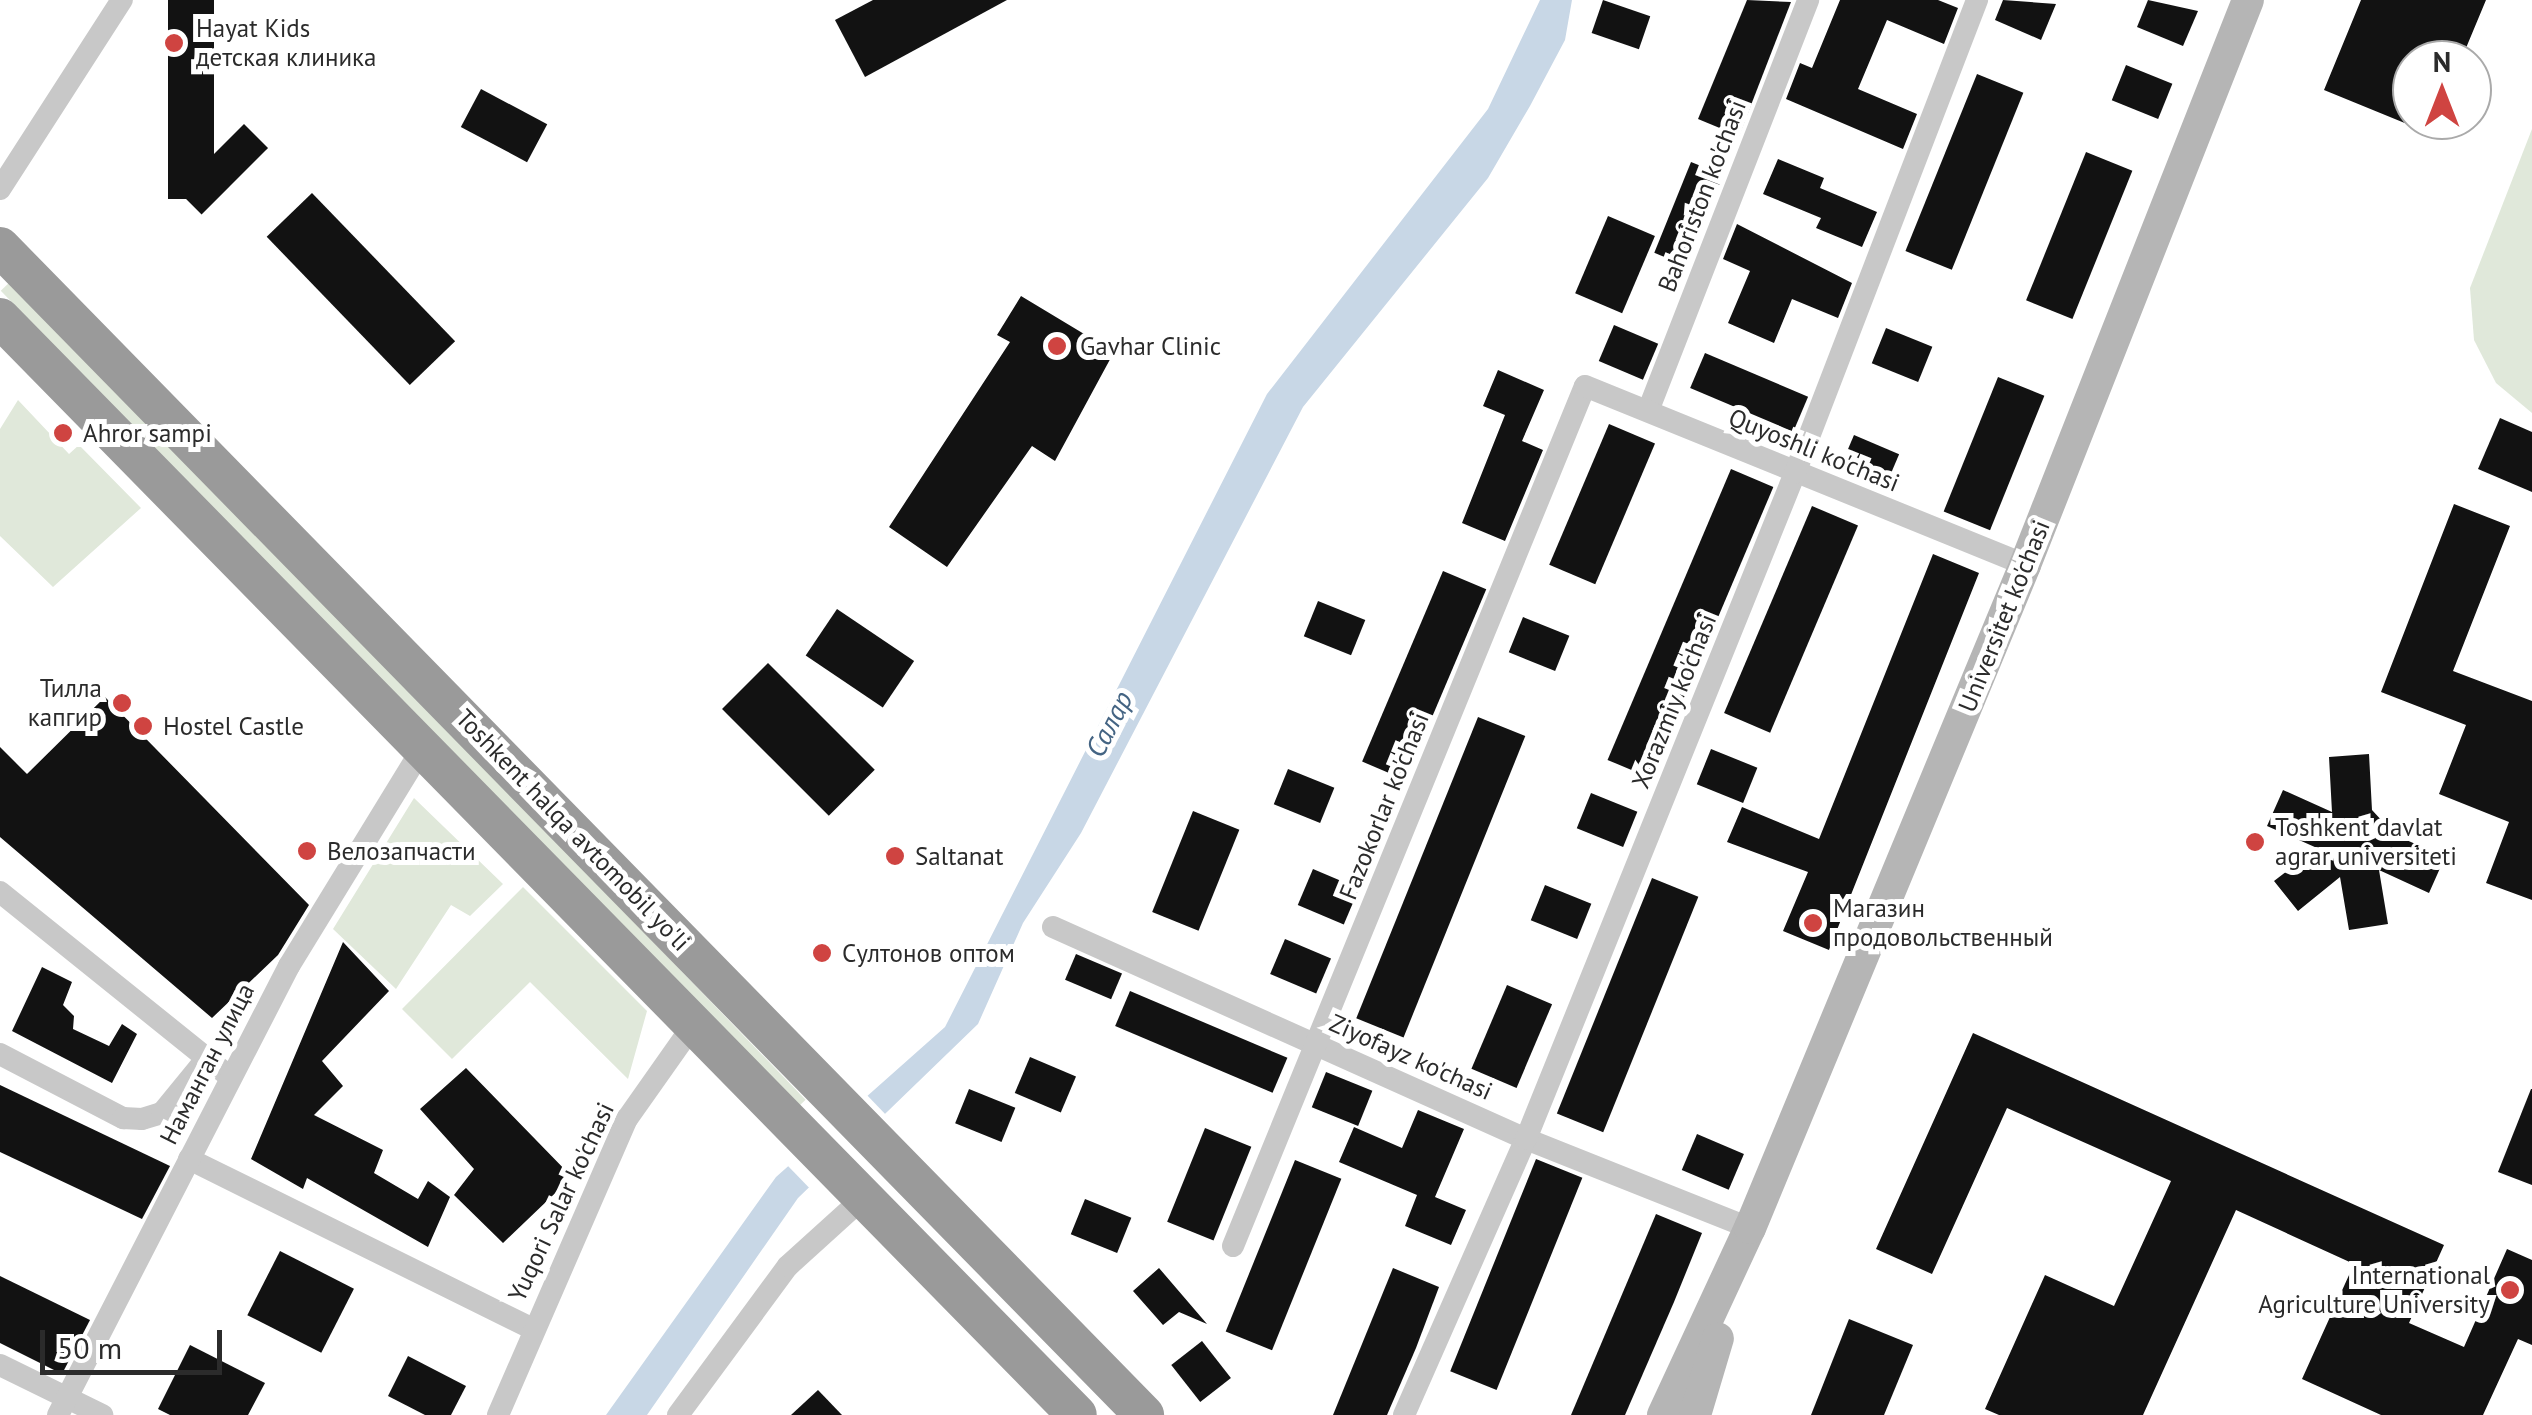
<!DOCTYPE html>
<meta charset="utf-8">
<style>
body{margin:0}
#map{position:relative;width:2532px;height:1415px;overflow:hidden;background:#fff;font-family:"PT Sans",sans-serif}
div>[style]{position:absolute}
.green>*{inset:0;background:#e0e8da;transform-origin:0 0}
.water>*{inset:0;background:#c8d7e6}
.pier>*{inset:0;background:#fff;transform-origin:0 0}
.building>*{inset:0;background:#121212;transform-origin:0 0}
.minor>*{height:22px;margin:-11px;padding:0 11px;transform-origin:11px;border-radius:11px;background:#c8c8c8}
.secondary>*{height:32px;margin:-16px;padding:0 16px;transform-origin:16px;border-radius:16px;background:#b5b5b5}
.trunk>*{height:40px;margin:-20px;padding:0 20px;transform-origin:20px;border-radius:20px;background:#9a9a9a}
.dots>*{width:28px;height:28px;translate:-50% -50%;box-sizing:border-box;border:5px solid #fff;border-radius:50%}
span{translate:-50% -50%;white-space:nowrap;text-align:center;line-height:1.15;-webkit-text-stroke:10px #fff;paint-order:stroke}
.poi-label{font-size:25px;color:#2b2b2b}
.left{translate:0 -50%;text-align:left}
.right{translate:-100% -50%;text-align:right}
.street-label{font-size:25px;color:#2b2b2b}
.water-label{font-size:28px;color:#446483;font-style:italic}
.north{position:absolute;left:2392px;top:40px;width:100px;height:100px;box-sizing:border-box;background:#fff;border:2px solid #aaa;border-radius:50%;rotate:0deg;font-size:28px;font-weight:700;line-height:40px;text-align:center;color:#2b2b2b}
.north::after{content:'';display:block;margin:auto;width:35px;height:45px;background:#cf4441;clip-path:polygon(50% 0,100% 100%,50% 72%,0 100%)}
.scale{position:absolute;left:40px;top:1330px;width:182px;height:45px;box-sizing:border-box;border:5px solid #2b2b2b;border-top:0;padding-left:12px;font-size:30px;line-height:35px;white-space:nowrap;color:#2b2b2b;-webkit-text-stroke:8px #fff;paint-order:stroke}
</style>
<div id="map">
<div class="green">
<div style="clip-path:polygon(2532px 129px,2532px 413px,2496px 383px,2474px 340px,2470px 288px)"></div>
<div style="left:13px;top:279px;width:1141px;height:17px;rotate:46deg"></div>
<div style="clip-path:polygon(18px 400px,69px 454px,79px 445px,141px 508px,53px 587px,0 536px,0 429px)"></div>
<div style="clip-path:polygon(414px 798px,503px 884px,470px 916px,451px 905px,396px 989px,333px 929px)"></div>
<div style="clip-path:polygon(523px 887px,647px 1011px,628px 1079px,530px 982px,452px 1059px,402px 1009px)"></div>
</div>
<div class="water">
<div style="clip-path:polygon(1540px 0,1572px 0,1565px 40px,1530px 106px,1488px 178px,1303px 407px,1081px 833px,1023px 923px,978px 1024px,798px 1198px,647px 1415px,606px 1415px,776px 1177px,945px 1027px,1267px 394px,1488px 109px)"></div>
</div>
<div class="pier">
<div style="left:864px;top:1092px;width:36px;height:106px;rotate:46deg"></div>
</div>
<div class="building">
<div style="left:168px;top:0;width:46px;height:199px"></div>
<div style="clip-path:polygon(873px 0,1007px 0,865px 77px,835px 20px)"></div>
<div style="left:1603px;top:0;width:50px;height:35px;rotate:19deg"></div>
<div style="clip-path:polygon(1747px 0,1791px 2px,1739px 136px,1698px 119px)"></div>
<div style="clip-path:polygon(1840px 0,1938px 0,1958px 8px,1944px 44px,1887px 20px,1858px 89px,1917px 114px,1903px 149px,1786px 99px,1800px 63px,1812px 68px)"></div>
<div style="clip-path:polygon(2003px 0,2056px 4px,2041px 40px,1995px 20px)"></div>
<div style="clip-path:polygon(2148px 0,2198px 11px,2183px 46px,2137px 27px)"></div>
<div style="clip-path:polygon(2361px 0,2486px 0,2461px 60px,2412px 60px,2412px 126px,2324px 90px)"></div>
<div style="left:2126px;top:65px;width:50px;height:38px;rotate:22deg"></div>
<div style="left:1977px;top:74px;width:50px;height:191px;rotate:22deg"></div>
<div style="left:481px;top:89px;width:75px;height:43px;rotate:28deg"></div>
<div style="left:244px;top:124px;width:34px;height:94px;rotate:45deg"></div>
<div style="left:2086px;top:152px;width:50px;height:160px;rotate:22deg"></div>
<div style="clip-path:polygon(1778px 159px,1824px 178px,1820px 188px,1877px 212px,1862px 247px,1816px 228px,1821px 218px,1763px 194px)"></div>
<div style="left:1691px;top:162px;width:35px;height:98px;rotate:22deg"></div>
<div style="left:312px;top:193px;width:206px;height:63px;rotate:46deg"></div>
<div style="left:1608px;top:216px;width:51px;height:84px;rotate:23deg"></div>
<div style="clip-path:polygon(1737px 224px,1852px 283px,1838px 318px,1792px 299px,1774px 343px,1728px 323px,1750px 271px,1723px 259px)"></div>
<div style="clip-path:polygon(1021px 296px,1114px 352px,1055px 461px,1032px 446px,947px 567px,889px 527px,1010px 342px,997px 335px)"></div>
<div style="left:1614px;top:325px;width:48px;height:39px;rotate:23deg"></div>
<div style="left:1886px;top:328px;width:50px;height:38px;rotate:22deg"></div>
<div style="left:1705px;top:353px;width:112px;height:38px;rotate:23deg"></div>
<div style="clip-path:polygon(1498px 370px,1544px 390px,1522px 441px,1543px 450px,1505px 541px,1462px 523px,1505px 415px,1483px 406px)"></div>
<div style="left:1998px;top:377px;width:50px;height:145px;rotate:22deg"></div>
<div style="clip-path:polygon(2500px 418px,2532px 432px,2532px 492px,2478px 469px)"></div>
<div style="left:1609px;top:424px;width:50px;height:153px;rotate:23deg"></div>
<div style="left:1854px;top:435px;width:49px;height:38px;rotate:23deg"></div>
<div style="left:1731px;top:469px;width:46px;height:316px;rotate:23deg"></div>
<div style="clip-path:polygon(2454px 504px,2510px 526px,2453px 671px,2532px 701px,2532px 900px,2486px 883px,2509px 822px,2439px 794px,2466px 725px,2381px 692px)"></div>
<div style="left:1812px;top:506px;width:50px;height:225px;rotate:23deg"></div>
<div style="clip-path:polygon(1933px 554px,1979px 573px,1829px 950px,1783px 931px,1808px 872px,1727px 842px,1742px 807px,1819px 839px)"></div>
<div style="left:1443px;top:571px;width:47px;height:207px;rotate:23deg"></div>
<div style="left:1318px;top:601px;width:51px;height:38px;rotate:22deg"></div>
<div style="left:837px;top:609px;width:93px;height:56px;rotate:34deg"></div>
<div style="left:1523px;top:617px;width:50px;height:38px;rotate:22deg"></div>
<div style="left:768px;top:663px;width:151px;height:65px;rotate:45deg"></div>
<div style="clip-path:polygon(105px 697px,309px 905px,278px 955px,212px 1018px,0 837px,0 747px,27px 774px)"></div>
<div style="left:1478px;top:717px;width:51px;height:325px;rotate:22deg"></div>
<div style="left:1711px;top:749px;width:50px;height:38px;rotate:22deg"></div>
<div style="clip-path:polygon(2369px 754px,2372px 810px,2395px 835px,2445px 857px,2429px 893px,2379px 870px,2388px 924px,2349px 930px,2340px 877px,2298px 911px,2274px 881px,2317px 848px,2267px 826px,2283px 790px,2332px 812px,2329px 757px)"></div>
<div style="left:1288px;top:769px;width:50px;height:38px;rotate:22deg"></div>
<div style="left:1591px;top:793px;width:50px;height:38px;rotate:22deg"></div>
<div style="left:1193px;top:811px;width:50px;height:109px;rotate:22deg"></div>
<div style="left:1313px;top:869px;width:50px;height:39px;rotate:23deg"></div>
<div style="left:1652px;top:878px;width:50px;height:254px;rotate:22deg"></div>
<div style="left:1545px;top:885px;width:50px;height:38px;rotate:22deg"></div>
<div style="left:1285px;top:939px;width:50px;height:38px;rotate:23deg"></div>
<div style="clip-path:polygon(343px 942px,389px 991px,322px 1061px,343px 1086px,314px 1115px,383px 1150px,374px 1173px,418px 1199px,428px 1181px,450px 1197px,428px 1247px,307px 1178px,303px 1189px,251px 1159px)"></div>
<div style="left:1076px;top:954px;width:50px;height:28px;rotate:23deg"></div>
<div style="clip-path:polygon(42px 967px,72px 982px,63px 1005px,74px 1016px,73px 1029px,109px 1046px,122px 1024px,137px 1034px,112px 1083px,12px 1031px)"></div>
<div style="left:1507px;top:985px;width:49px;height:91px;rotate:23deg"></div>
<div style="left:1130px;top:991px;width:171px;height:38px;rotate:23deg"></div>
<div style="clip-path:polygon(1973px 1033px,2444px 1245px,2409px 1323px,2464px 1347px,2507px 1249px,2532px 1260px,2532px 1345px,2518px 1339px,2483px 1415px,2381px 1415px,2302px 1379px,2354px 1264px,2236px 1210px,2143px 1415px,1999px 1415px,1985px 1409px,2045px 1275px,2114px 1306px,2171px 1181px,2007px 1108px,1932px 1274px,1876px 1249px)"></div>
<div style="left:1030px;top:1057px;width:50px;height:39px;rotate:23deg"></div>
<div style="clip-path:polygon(466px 1068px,572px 1177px,503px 1243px,454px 1195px,474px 1169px,420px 1109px)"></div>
<div style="left:1326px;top:1072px;width:50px;height:38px;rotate:22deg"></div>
<div style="clip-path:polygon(0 1085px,170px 1166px,142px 1219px,0 1152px)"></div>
<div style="left:969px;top:1089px;width:50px;height:37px;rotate:22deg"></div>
<div style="clip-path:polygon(2531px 1089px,2532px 1089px,2532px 1185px,2498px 1172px)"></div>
<div style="clip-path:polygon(1418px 1110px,1464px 1129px,1435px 1197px,1466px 1210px,1451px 1245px,1405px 1226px,1417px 1195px,1339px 1162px,1354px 1127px,1402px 1148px)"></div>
<div style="left:1205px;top:1128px;width:50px;height:101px;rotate:22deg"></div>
<div style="left:1697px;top:1134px;width:51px;height:39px;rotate:23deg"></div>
<div style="left:1536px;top:1159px;width:50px;height:229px;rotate:22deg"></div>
<div style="left:1295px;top:1160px;width:50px;height:185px;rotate:22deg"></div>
<div style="left:1085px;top:1199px;width:50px;height:38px;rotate:22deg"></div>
<div style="clip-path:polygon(1656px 1214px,1702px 1233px,1674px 1302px,1625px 1415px,1571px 1415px)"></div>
<div style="left:280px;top:1251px;width:83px;height:72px;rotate:27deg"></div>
<div style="clip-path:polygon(1159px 1268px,1207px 1324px,1179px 1312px,1163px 1325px,1133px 1291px)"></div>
<div style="clip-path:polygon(1393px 1268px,1439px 1287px,1416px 1348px,1387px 1415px,1333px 1415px)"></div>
<div style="clip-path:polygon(0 1276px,90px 1320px,62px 1374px,0 1343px)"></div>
<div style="clip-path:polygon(1849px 1319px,1913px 1345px,1884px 1415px,1811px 1415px)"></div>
<div style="left:1202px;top:1341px;width:47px;height:39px;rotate:52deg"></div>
<div style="clip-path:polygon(190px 1345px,265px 1383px,248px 1415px,170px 1415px,158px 1409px)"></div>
<div style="clip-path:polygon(408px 1356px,466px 1386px,451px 1415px,425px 1415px,388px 1396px)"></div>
<div style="clip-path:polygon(818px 1390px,842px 1415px,791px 1415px)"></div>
</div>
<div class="minor">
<div style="left:0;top:189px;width:225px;rotate:-57.2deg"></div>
<div style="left:1648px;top:411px;width:441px;rotate:-68.7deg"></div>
<div style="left:0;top:892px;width:295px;rotate:38.8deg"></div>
<div style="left:1053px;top:927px;width:518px;rotate:24.14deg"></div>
<div style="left:1526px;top:1139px;width:241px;rotate:21.7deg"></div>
<div style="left:0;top:1054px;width:139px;rotate:27.5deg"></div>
<div style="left:123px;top:1118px;width:19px;rotate:3deg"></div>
<div style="left:142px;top:1119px;width:21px;rotate:-17deg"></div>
<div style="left:162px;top:1113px;width:71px;rotate:-50.7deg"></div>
<div style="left:189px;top:1159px;width:384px;rotate:26.3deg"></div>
<div style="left:1233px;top:1246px;width:929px;rotate:-67.74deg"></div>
<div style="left:1585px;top:386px;width:475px;rotate:22.1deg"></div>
<div style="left:0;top:1365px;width:114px;rotate:26.1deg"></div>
<div style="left:58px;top:1415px;width:505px;rotate:-62.78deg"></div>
<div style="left:289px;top:966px;width:255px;rotate:-58.5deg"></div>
<div style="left:498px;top:1415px;width:323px;rotate:-66.5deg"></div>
<div style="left:627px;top:1119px;width:116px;rotate:-54.8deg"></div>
<div style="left:678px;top:1415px;width:185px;rotate:-53.6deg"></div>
<div style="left:788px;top:1266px;width:103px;rotate:-42.2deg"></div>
<div style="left:1404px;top:1415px;width:302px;rotate:-66.2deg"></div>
<div style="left:1526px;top:1139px;width:718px;rotate:-68.01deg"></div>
<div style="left:1795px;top:473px;width:507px;rotate:-68.95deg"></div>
</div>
<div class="secondary">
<div style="left:1663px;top:1415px;width:206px;rotate:-65.1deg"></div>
<div style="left:1750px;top:1228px;width:718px;rotate:-67.47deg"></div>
<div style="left:2025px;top:565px;width:607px;rotate:-68.46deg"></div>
<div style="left:1695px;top:1415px;width:80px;rotate:-73.4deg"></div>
</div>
<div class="trunk">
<div style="left:0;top:247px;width:1635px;rotate:45.59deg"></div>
<div style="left:0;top:318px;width:1537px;rotate:45.53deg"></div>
</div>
<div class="dots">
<div style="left:174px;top:43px;background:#cf4441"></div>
<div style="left:1057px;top:346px;background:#cf4441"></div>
<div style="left:63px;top:433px;background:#cf4441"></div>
<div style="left:122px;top:703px;background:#cf4441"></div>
<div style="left:143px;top:726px;background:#cf4441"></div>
<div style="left:2255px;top:842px;background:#cf4441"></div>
<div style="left:307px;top:851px;background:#cf4441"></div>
<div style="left:895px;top:856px;background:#cf4441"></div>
<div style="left:1813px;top:923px;background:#cf4441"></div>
<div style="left:822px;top:953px;background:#cf4441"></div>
<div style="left:2510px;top:1290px;background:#cf4441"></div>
</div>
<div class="poi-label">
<span class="left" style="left:196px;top:43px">Hayat Kids<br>детская клиника</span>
<span class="left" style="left:1080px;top:346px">Gavhar Clinic</span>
<span class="left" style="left:83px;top:433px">Ahror sampi</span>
<span class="right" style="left:102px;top:703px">Тилла<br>капгир</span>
<span class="left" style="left:163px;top:726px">Hostel Castle</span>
<span class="left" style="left:2275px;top:842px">Toshkent davlat<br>agrar universiteti</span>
<span class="left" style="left:327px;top:851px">Велозапчасти</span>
<span class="left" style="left:915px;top:856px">Saltanat</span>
<span class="left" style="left:1833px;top:923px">Магазин<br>продовольственный</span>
<span class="left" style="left:842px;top:953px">Султонов оптом</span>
<span class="right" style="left:2490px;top:1290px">International<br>Agriculture University</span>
</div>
<div class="street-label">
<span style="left:1702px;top:196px;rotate:-69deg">Bahoriston ko'chasi</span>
<span style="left:1814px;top:450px;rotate:22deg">Quyoshli ko'chasi</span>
<span style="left:2004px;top:616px;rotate:-68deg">Universitet ko'chasi</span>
<span style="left:1674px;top:701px;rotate:-68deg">Xorazmiy ko'chasi</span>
<span style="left:1384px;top:806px;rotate:-68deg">Fazokorlar ko'chasi</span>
<span style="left:573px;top:830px;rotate:46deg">Toshkent halqa avtomobil yo'li</span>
<span style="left:1411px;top:1057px;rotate:24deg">Ziyofayz ko'chasi</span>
<span style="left:207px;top:1064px;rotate:-63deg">Наманган улица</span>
<span style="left:561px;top:1202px;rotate:-65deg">Yuqori Salar ko'chasi</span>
</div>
<div class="water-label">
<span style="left:1109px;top:724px;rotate:-63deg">Салар</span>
</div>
<div class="north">N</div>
<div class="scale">50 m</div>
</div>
